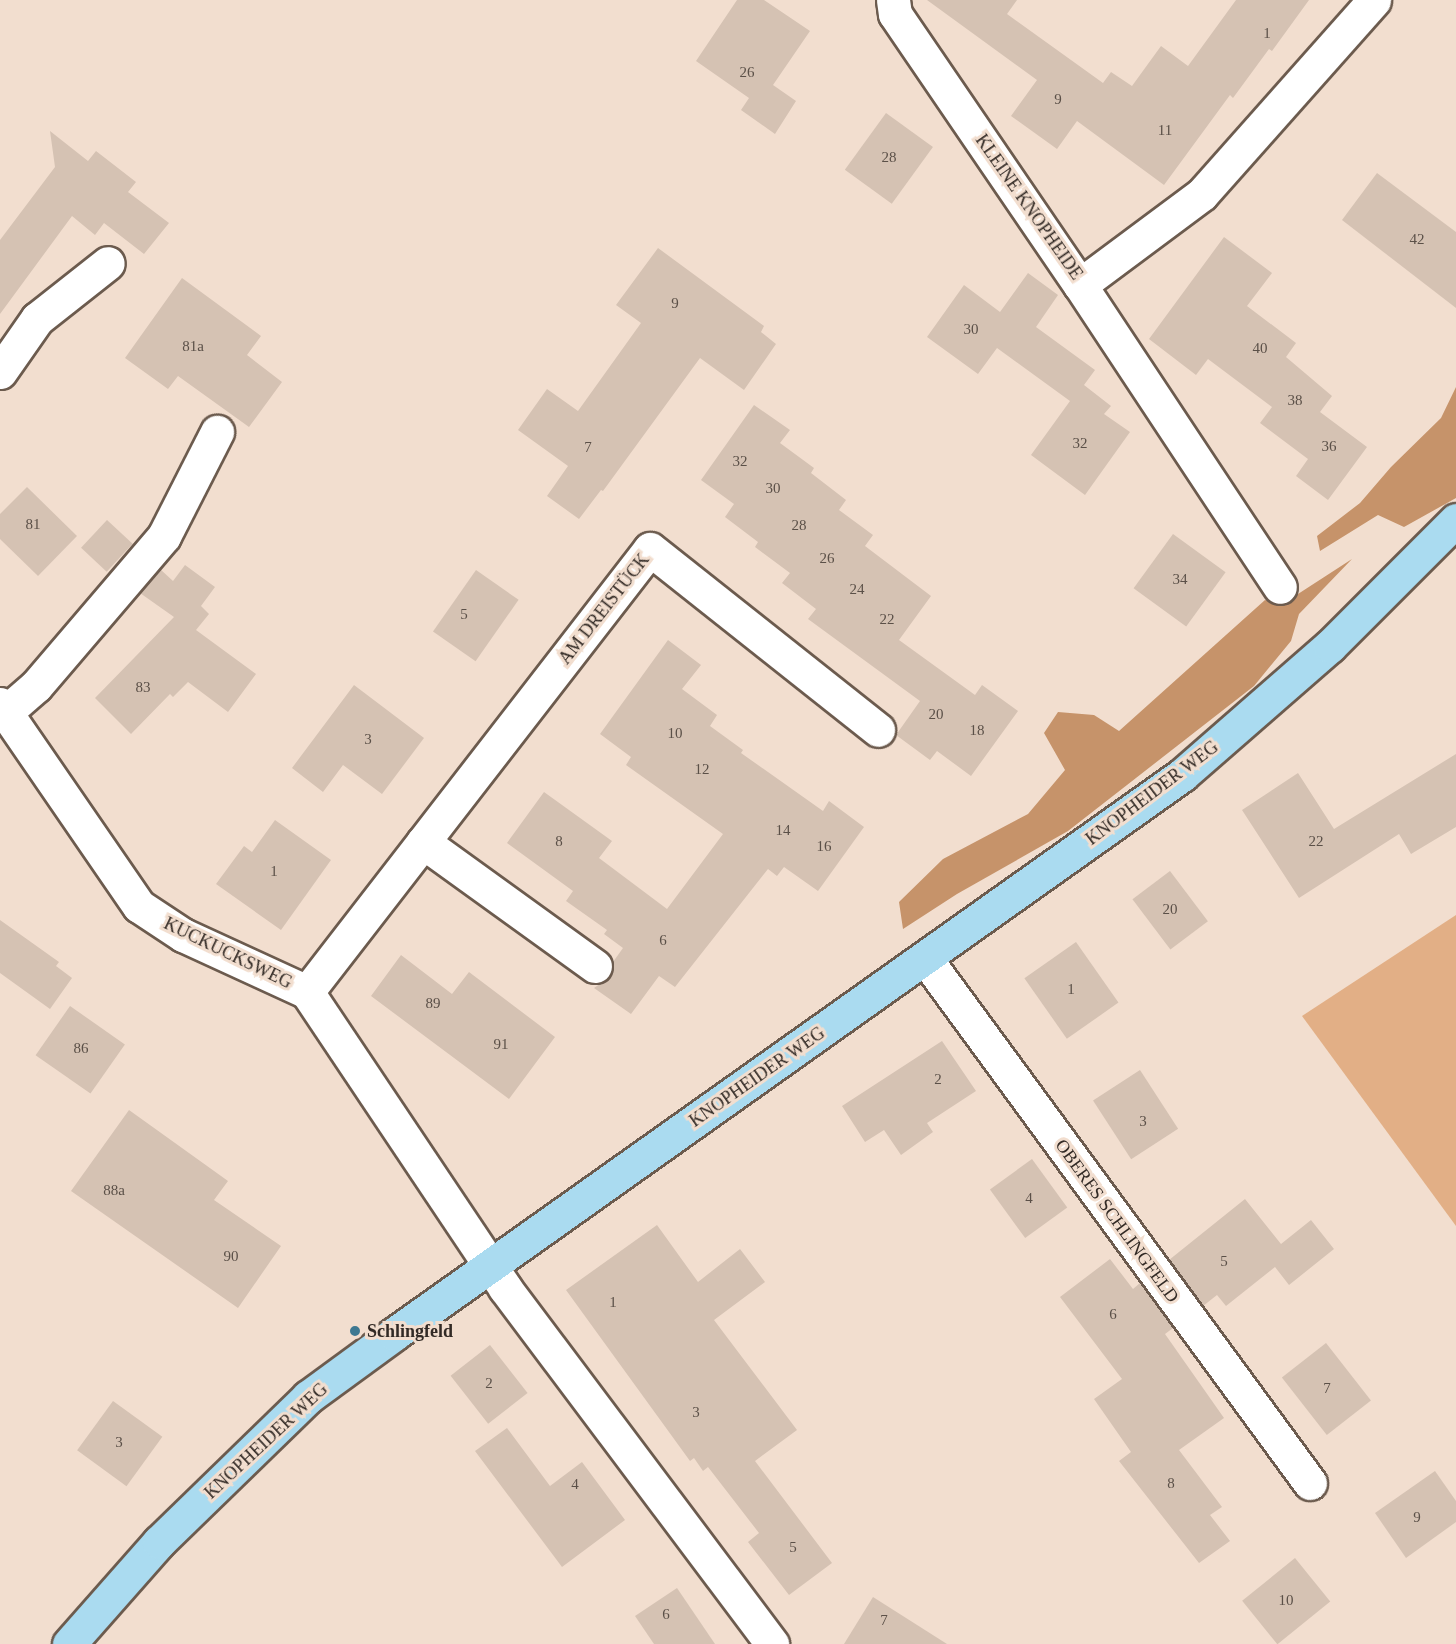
<!DOCTYPE html>
<meta charset="utf-8">
<style>
body{margin:0}
#map{position:relative;width:1456px;height:1644px;overflow:hidden;background:#f2decf;font-family:Georgia,serif}
div>[style]{position:absolute}
.green>*{inset:0;background:#e2af86}
.forest>*{inset:0;background:#c6936a}
.building>*{inset:0;background:#d5c2b3;transform-origin:0 0}
.roads{filter:drop-shadow(2px 0 #6c5b4e) drop-shadow(-2px 0 #6c5b4e) drop-shadow(0 2px #6c5b4e) drop-shadow(0 -2px #6c5b4e)}
.minor>*{height:33px;margin:-16.5px;padding:0 16.5px;transform-origin:16.5px;border-radius:16.5px;background:#fff}
.major>*{height:33px;margin:-16.5px;padding:0 16.5px;transform-origin:16.5px;border-radius:16.5px;background:#aadbf0}
.dots>*{width:16px;height:16px;translate:-50% -50%;box-sizing:border-box;border:3px solid #f2decf;border-radius:50%}
span{translate:-50% -50%;white-space:nowrap;text-align:center;line-height:1.15;-webkit-text-stroke:6px #f2decf;paint-order:stroke}
.number-label{font-size:15px;color:#5b5048}
.number-label span{-webkit-text-stroke-width:0}
.street-label{font-size:18px;color:#322a25}
.poi-label{font-size:18px;color:#322a25;font-weight:700}
.left{translate:0 -50%;text-align:left}
</style>
<div id="map">
<div class="green">
<div style="clip-path:polygon(1456px 915px,1456px 1226px,1302px 1016px)"></div>
</div>
<div class="forest">
<div style="clip-path:polygon(1456px 387px,1456px 498px,1404px 527px,1378px 515px,1320px 551px,1317px 536px,1360px 503px,1391px 467px,1441px 418px)"></div>
<div style="clip-path:polygon(1352px 559px,1299px 614px,1291px 641px,1254px 686px,1068px 831px,957px 894px,903px 929px,899px 902px,943px 859px,1028px 814px,1065px 770px,1044px 733px,1058px 712px,1094px 715px,1119px 731px,1265px 600px,1281px 605px)"></div>
</div>
<div class="building">
<div style="clip-path:polygon(737px 0,764px 0,810px 31px,773px 85px,796px 101px,775px 134px,741px 110px,749px 98px,696px 61px)"></div>
<div style="clip-path:polygon(927px 0,1017px 0,1007px 14px,1103px 83px,1111px 72px,1132px 86px,1161px 46px,1188px 66px,1236px 0,1309px 0,1272px 51px,1269px 49px,1233px 98px,1230px 95px,1164px 185px,1077px 121px,1057px 149px,1011px 116px,1037px 80px)"></div>
<div style="left:886px;top:113px;width:58px;height:70px;rotate:36deg"></div>
<div style="clip-path:polygon(50px 131px,88px 161px,96px 151px,136px 182px,128px 192px,169px 223px,144px 254px,104px 223px,95px 235px,72px 216px,0 314px,0 240px,55px 167px)"></div>
<div style="clip-path:polygon(1377px 173px,1456px 232px,1456px 308px,1342px 220px)"></div>
<div style="clip-path:polygon(1224px 237px,1272px 273px,1247px 306px,1296px 343px,1286px 357px,1332px 396px,1320px 412px,1367px 447px,1328px 500px,1296px 476px,1308px 459px,1260px 423px,1272px 407px,1208px 359px,1196px 375px,1149px 339px)"></div>
<div style="clip-path:polygon(658px 248px,764px 326px,761px 332px,776px 344px,744px 390px,700px 358px,603px 491px,601px 490px,579px 519px,547px 496px,568px 466px,518px 430px,547px 389px,578px 411px,641px 323px,616px 305px)"></div>
<div style="clip-path:polygon(1028px 273px,1058px 295px,1036px 327px,1095px 370px,1084px 385px,1111px 406px,1104px 414px,1130px 432px,1085px 495px,1031px 455px,1070px 401px,997px 348px,978px 374px,927px 337px,964px 285px,1000px 312px)"></div>
<div style="clip-path:polygon(182px 278px,261px 336px,247px 355px,282px 382px,249px 427px,178px 376px,168px 389px,125px 358px)"></div>
<div style="clip-path:polygon(754px 405px,790px 430px,780px 443px,814px 468px,811px 473px,846px 500px,839px 510px,873px 535px,865px 546px,931px 596px,899px 640px,975px 695px,982px 685px,1018px 711px,971px 776px,937px 751px,930px 760px,896px 735px,920px 701px,808px 619px,816px 609px,782px 583px,790px 573px,755px 547px,758px 542px,725px 517px,734px 504px,701px 480px)"></div>
<div style="clip-path:polygon(27px 487px,77px 536px,38px 576px,0 539px,0 514px)"></div>
<div style="left:107px;top:520px;width:35px;height:38px;rotate:43deg"></div>
<div style="left:1173px;top:534px;width:65px;height:67px;rotate:36deg"></div>
<div style="clip-path:polygon(185px 565px,215px 587px,201px 606px,209px 614px,196px 630px,256px 674px,228px 712px,188px 682px,173px 697px,170px 694px,131px 734px,95px 698px,174px 617px,140px 593px,160px 569px,173px 581px)"></div>
<div style="left:476px;top:570px;width:52px;height:75px;rotate:35deg"></div>
<div style="clip-path:polygon(668px 640px,701px 665px,682px 689px,717px 715px,710px 726px,743px 750px,741px 753px,823px 811px,829px 801px,864px 827px,818px 891px,784px 867px,777px 876px,768px 869px,675px 987px,659px 976px,631px 1014px,594px 988px,610px 977px,613px 962px,623px 948px,604px 934px,607px 930px,566px 901px,573px 891px,507px 843px,544px 792px,612px 841px,599px 858px,667px 909px,723px 834px,626px 765px,631px 757px,600px 734px)"></div>
<div style="clip-path:polygon(354px 685px,424px 738px,382px 794px,343px 765px,323px 792px,292px 768px)"></div>
<div style="clip-path:polygon(1456px 754px,1456px 827px,1411px 854px,1399px 834px,1299px 898px,1242px 810px,1298px 773px,1334px 829px)"></div>
<div style="clip-path:polygon(275px 820px,331px 860px,281px 930px,216px 884px,244px 846px,252px 852px)"></div>
<div style="left:1170px;top:871px;width:63px;height:47px;rotate:53deg"></div>
<div style="clip-path:polygon(0 920px,59px 962px,56px 966px,72px 978px,50px 1009px,0 973px)"></div>
<div style="left:1076px;top:942px;width:74px;height:63px;rotate:55deg"></div>
<div style="clip-path:polygon(401px 955px,452px 994px,469px 972px,555px 1037px,509px 1099px,371px 996px)"></div>
<div style="left:70px;top:1006px;width:67px;height:60px;rotate:35deg"></div>
<div style="clip-path:polygon(942px 1041px,976px 1091px,927px 1123px,933px 1132px,901px 1155px,884px 1130px,865px 1142px,842px 1106px)"></div>
<div style="left:1140px;top:1070px;width:70px;height:56px;rotate:57deg"></div>
<div style="clip-path:polygon(129px 1110px,228px 1181px,214px 1200px,281px 1246px,238px 1308px,71px 1191px)"></div>
<div style="left:1032px;top:1159px;width:60px;height:52px;rotate:54deg"></div>
<div style="clip-path:polygon(1245px 1199px,1281px 1244px,1311px 1220px,1334px 1249px,1289px 1285px,1275px 1267px,1226px 1306px,1217px 1295px,1203px 1306px,1169px 1260px)"></div>
<div style="clip-path:polygon(657px 1225px,698px 1282px,740px 1249px,765px 1282px,714px 1320px,797px 1430px,755px 1461px,832px 1563px,789px 1595px,748px 1542px,759px 1533px,708px 1467px,703px 1471px,694px 1458px,690px 1461px,566px 1290px)"></div>
<div style="clip-path:polygon(1110px 1259px,1133px 1289px,1140px 1283px,1173px 1328px,1165px 1334px,1224px 1418px,1179px 1450px,1222px 1507px,1210px 1515px,1230px 1541px,1199px 1563px,1119px 1461px,1131px 1452px,1094px 1399px,1122px 1379px,1060px 1297px)"></div>
<div style="left:1326px;top:1343px;width:73px;height:56px;rotate:52deg"></div>
<div style="left:490px;top:1345px;width:61px;height:50px;rotate:52deg"></div>
<div style="left:113px;top:1401px;width:61px;height:61px;rotate:36deg"></div>
<div style="clip-path:polygon(507px 1428px,550px 1486px,582px 1462px,625px 1520px,562px 1567px,475px 1451px)"></div>
<div style="clip-path:polygon(1435px 1471px,1456px 1501px,1456px 1522px,1406px 1558px,1375px 1513px)"></div>
<div style="left:1295px;top:1558px;width:56px;height:68px;rotate:51deg"></div>
<div style="clip-path:polygon(677px 1588px,715px 1644px,654px 1644px,635px 1616px)"></div>
<div style="clip-path:polygon(873px 1597px,947px 1644px,844px 1644px)"></div>
</div>
<div class="roads">
<div class="minor">
<div style="left:893px;top:0;width:14px;rotate:82deg"></div>
<div style="left:895px;top:14px;width:328px;rotate:55.7deg"></div>
<div style="left:1080px;top:285px;width:362px;rotate:56.5deg"></div>
<div style="left:1080px;top:285px;width:152px;rotate:-36.7deg"></div>
<div style="left:1202px;top:194px;width:259px;rotate:-48.4deg"></div>
<div style="left:0;top:372px;width:65px;rotate:-55.1deg"></div>
<div style="left:37px;top:319px;width:90px;rotate:-38.3deg"></div>
<div style="left:0;top:704px;width:245px;rotate:55.5deg"></div>
<div style="left:139px;top:906px;width:53px;rotate:33.4deg"></div>
<div style="left:183px;top:935px;width:136px;rotate:24.7deg"></div>
<div style="left:307px;top:992px;width:356px;rotate:56.2deg"></div>
<div style="left:505px;top:1288px;width:445px;rotate:53.1deg"></div>
<div style="left:6px;top:712px;width:40px;rotate:-41deg"></div>
<div style="left:36px;top:686px;width:197px;rotate:-49.5deg"></div>
<div style="left:164px;top:536px;width:117px;rotate:-63deg"></div>
<div style="left:423px;top:842px;width:212px;rotate:35.8deg"></div>
<div style="left:925px;top:958px;width:651px;rotate:53.75deg"></div>
<div style="left:307px;top:992px;width:560px;rotate:-52.25deg"></div>
<div style="left:650px;top:549px;width:291px;rotate:38.4deg"></div>
</div>
<div class="major">
<div style="left:69px;top:1644px;width:136px;rotate:-48.6deg"></div>
<div style="left:159px;top:1542px;width:208px;rotate:-44.2deg"></div>
<div style="left:308px;top:1397px;width:107px;rotate:-36.2deg"></div>
<div style="left:394px;top:1334px;width:966px;rotate:-35.35deg"></div>
<div style="left:1182px;top:775px;width:196px;rotate:-41.1deg"></div>
<div style="left:1330px;top:646px;width:178px;rotate:-45deg"></div>
</div>
</div>
<div class="dots">
<div style="left:355px;top:1331px;background:#3e7891"></div>
</div>
<div class="number-label">
<span style="left:1267px;top:34px">1</span>
<span style="left:747px;top:73px">26</span>
<span style="left:1058px;top:100px">9</span>
<span style="left:1165px;top:131px">11</span>
<span style="left:889px;top:158px">28</span>
<span style="left:1417px;top:240px">42</span>
<span style="left:675px;top:304px">9</span>
<span style="left:971px;top:330px">30</span>
<span style="left:193px;top:347px">81a</span>
<span style="left:1260px;top:349px">40</span>
<span style="left:1295px;top:401px">38</span>
<span style="left:1080px;top:444px">32</span>
<span style="left:1329px;top:447px">36</span>
<span style="left:588px;top:448px">7</span>
<span style="left:740px;top:462px">32</span>
<span style="left:773px;top:489px">30</span>
<span style="left:33px;top:525px">81</span>
<span style="left:799px;top:526px">28</span>
<span style="left:827px;top:559px">26</span>
<span style="left:1180px;top:580px">34</span>
<span style="left:857px;top:590px">24</span>
<span style="left:464px;top:615px">5</span>
<span style="left:887px;top:620px">22</span>
<span style="left:143px;top:688px">83</span>
<span style="left:936px;top:715px">20</span>
<span style="left:977px;top:731px">18</span>
<span style="left:675px;top:734px">10</span>
<span style="left:368px;top:740px">3</span>
<span style="left:702px;top:770px">12</span>
<span style="left:783px;top:831px">14</span>
<span style="left:559px;top:842px">8</span>
<span style="left:1316px;top:842px">22</span>
<span style="left:824px;top:847px">16</span>
<span style="left:274px;top:872px">1</span>
<span style="left:1170px;top:910px">20</span>
<span style="left:663px;top:941px">6</span>
<span style="left:1071px;top:990px">1</span>
<span style="left:433px;top:1004px">89</span>
<span style="left:501px;top:1045px">91</span>
<span style="left:81px;top:1049px">86</span>
<span style="left:938px;top:1080px">2</span>
<span style="left:1143px;top:1122px">3</span>
<span style="left:114px;top:1191px">88a</span>
<span style="left:1029px;top:1199px">4</span>
<span style="left:231px;top:1257px">90</span>
<span style="left:1224px;top:1262px">5</span>
<span style="left:613px;top:1303px">1</span>
<span style="left:1113px;top:1315px">6</span>
<span style="left:489px;top:1384px">2</span>
<span style="left:1327px;top:1389px">7</span>
<span style="left:696px;top:1413px">3</span>
<span style="left:119px;top:1443px">3</span>
<span style="left:1171px;top:1484px">8</span>
<span style="left:575px;top:1485px">4</span>
<span style="left:1417px;top:1518px">9</span>
<span style="left:793px;top:1548px">5</span>
<span style="left:1286px;top:1601px">10</span>
<span style="left:666px;top:1615px">6</span>
<span style="left:884px;top:1621px">7</span>
</div>
<div class="street-label">
<span style="left:1029px;top:207px;rotate:55deg">KLEINE KNOPHEIDE</span>
<span style="left:604px;top:609px;rotate:-52deg">AM DREISTÜCK</span>
<span style="left:1152px;top:793px;rotate:-37deg">KNOPHEIDER WEG</span>
<span style="left:228px;top:953px;rotate:26deg">KUCKUCKSWEG</span>
<span style="left:757px;top:1077px;rotate:-35deg">KNOPHEIDER WEG</span>
<span style="left:1117px;top:1221px;rotate:54deg">OBERES SCHLINGFELD</span>
<span style="left:266px;top:1441px;rotate:-43deg">KNOPHEIDER WEG</span>
</div>
<div class="poi-label">
<span class="left" style="left:367px;top:1331px">Schlingfeld</span>
</div>
</div>
